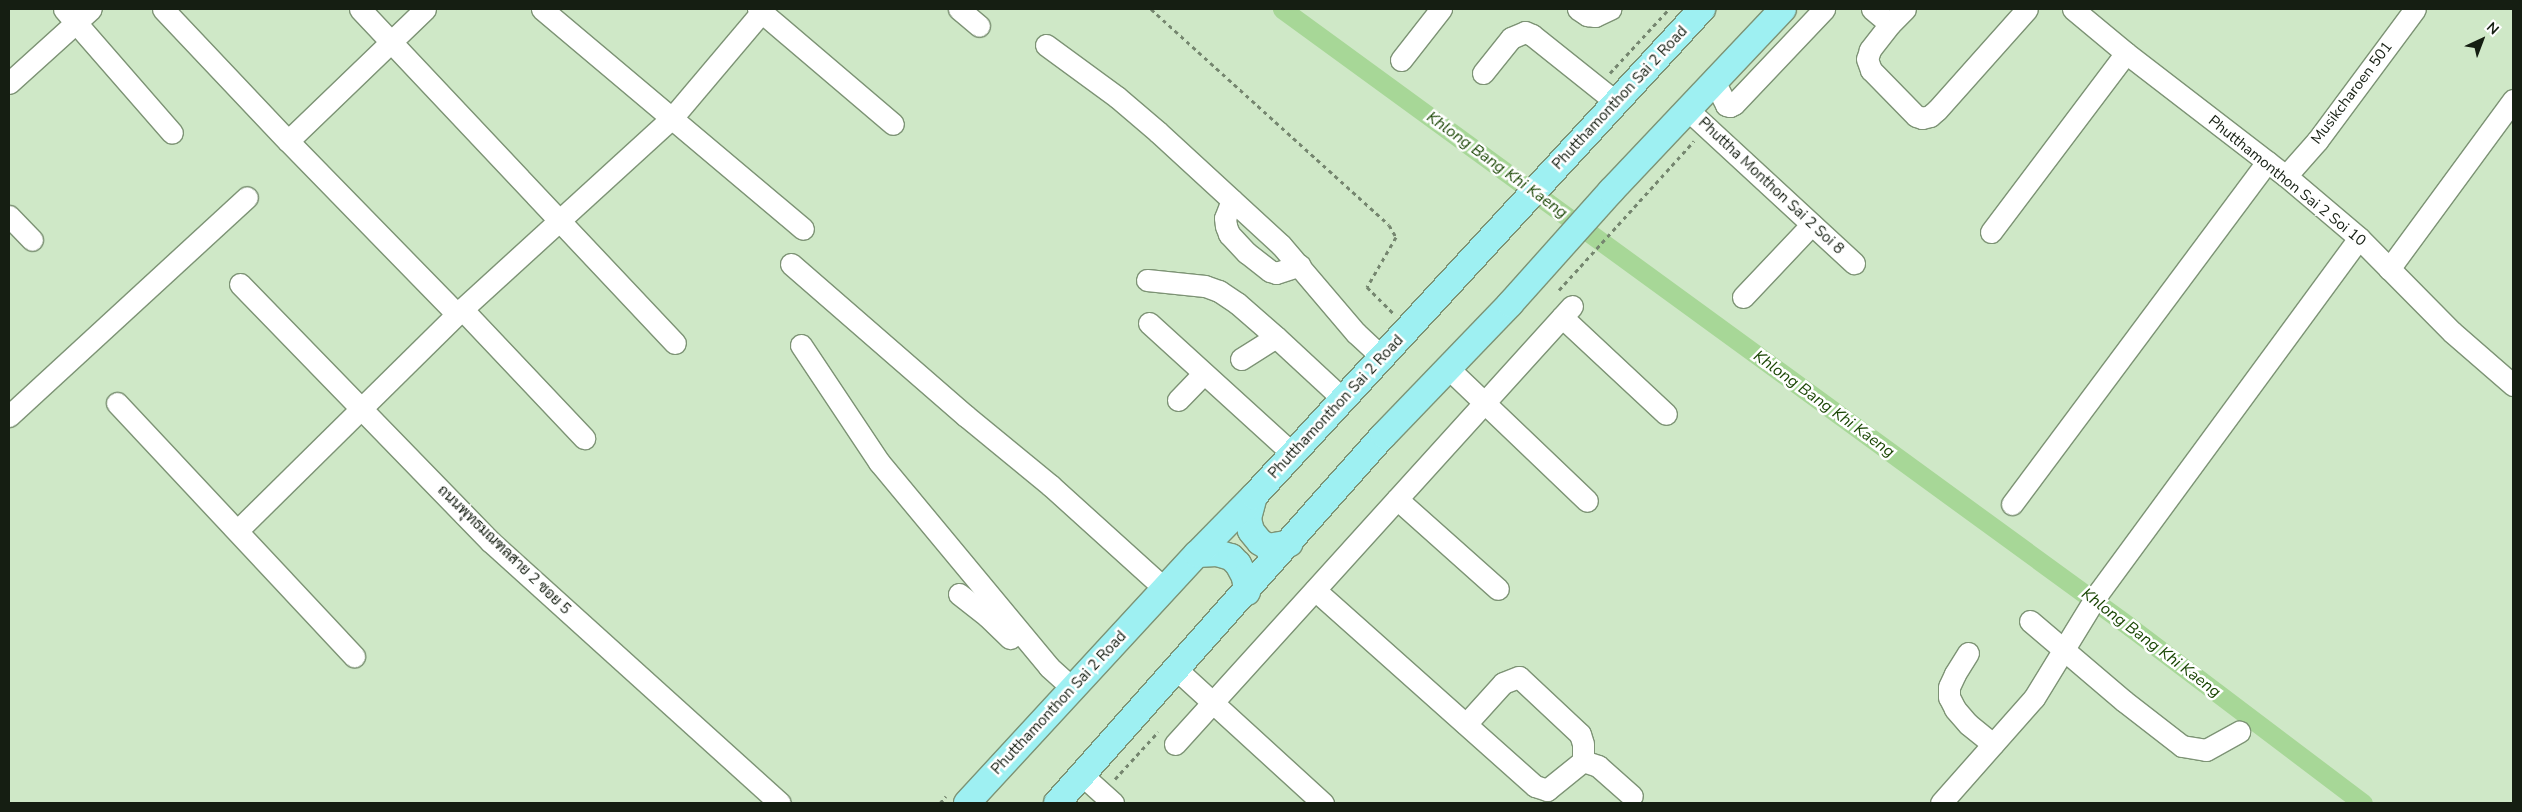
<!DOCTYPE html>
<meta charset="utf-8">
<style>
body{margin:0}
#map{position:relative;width:2522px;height:812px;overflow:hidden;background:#cfe8c7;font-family:"Nunito Sans",Sarabun,sans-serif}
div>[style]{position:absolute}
.canal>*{height:19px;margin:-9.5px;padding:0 9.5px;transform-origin:9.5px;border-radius:9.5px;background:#a7d797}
.path>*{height:3px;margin-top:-1.5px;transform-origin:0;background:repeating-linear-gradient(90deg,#75866f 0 4px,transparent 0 8px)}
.roads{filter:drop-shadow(1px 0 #7d9375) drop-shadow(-1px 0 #7d9375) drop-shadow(0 1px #7d9375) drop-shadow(0 -1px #7d9375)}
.minor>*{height:21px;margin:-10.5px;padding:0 10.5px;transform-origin:10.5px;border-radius:10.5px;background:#fff}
.major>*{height:26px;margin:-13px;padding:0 13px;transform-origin:13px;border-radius:13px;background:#9ef0f2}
span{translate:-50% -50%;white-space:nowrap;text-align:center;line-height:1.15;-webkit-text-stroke:5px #fff;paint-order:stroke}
.street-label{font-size:15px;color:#151e12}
.water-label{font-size:16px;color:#1a4604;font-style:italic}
.frame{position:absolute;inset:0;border:10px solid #151e12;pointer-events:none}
.north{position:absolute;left:2457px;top:15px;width:50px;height:50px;-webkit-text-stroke:4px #fff;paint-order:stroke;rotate:43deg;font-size:14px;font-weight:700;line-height:20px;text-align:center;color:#151e12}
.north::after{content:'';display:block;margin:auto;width:18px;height:22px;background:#151e12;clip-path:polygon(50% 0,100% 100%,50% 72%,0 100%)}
</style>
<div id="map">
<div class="canal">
<div style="left:1282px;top:9px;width:1049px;rotate:36.08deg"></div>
<div style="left:2130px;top:627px;width:292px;rotate:37.1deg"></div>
</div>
<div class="path">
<div style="left:1151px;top:9px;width:321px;rotate:42.2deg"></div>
<div style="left:1389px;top:225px;width:14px;rotate:60deg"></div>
<div style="left:1396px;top:237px;width:58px;rotate:120.1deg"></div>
<div style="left:1367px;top:287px;width:37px;rotate:45deg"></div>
<div style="left:1610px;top:73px;width:87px;rotate:-47.3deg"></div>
<div style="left:1559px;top:290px;width:201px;rotate:-47.8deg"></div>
<div style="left:1115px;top:779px;width:64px;rotate:-47.5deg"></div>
<div style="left:940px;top:803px;width:9px;rotate:-49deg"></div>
</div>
<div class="roads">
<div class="minor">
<div style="left:64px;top:9px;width:164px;rotate:48.9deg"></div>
<div style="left:163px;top:9px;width:182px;rotate:46.6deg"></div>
<div style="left:288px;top:141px;width:242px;rotate:45.7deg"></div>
<div style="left:360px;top:9px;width:459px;rotate:46.7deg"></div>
<div style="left:542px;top:9px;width:341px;rotate:40.1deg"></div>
<div style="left:758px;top:9px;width:177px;rotate:40.4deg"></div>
<div style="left:959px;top:9px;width:26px;rotate:40deg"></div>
<div style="left:1578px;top:9px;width:11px;rotate:34deg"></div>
<div style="left:1587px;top:15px;width:8px;rotate:7deg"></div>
<div style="left:1595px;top:16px;width:17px;rotate:-25deg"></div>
<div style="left:1872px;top:9px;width:23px;rotate:40deg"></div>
<div style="left:1890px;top:24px;width:33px;rotate:128deg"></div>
<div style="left:1870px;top:50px;width:9px;rotate:108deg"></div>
<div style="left:1867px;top:59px;width:12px;rotate:70deg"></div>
<div style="left:1871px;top:70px;width:64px;rotate:45.6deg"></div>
<div style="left:1916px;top:116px;width:6px;rotate:18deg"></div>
<div style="left:1922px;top:118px;width:8px;rotate:-14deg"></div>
<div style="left:1930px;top:116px;width:9px;rotate:-41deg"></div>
<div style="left:1937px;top:110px;width:135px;rotate:-48.3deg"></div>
<div style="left:2073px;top:9px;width:69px;rotate:39.7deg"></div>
<div style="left:2126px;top:53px;width:202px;rotate:37.6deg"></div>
<div style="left:2286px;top:176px;width:96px;rotate:40.3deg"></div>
<div style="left:2359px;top:238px;width:132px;rotate:45.3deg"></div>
<div style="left:2452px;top:332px;width:81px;rotate:41deg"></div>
<div style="left:1890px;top:24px;width:21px;rotate:-45deg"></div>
<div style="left:1046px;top:45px;width:88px;rotate:36.2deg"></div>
<div style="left:1117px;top:97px;width:54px;rotate:40.5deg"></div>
<div style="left:1158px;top:132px;width:167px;rotate:42.6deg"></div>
<div style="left:1281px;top:245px;width:116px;rotate:49.6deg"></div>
<div style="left:1356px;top:333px;width:34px;rotate:43deg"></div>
<div style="left:1401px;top:60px;width:65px;rotate:-51.9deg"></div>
<div style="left:1483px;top:73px;width:45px;rotate:-51.3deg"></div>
<div style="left:1511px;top:38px;width:15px;rotate:-23deg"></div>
<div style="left:1525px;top:32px;width:8px;rotate:23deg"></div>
<div style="left:1532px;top:35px;width:107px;rotate:38.6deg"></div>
<div style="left:1714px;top:81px;width:27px;rotate:63deg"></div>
<div style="left:1726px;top:105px;width:4px;rotate:14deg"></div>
<div style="left:1730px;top:106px;width:4px;rotate:-27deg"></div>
<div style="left:1734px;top:104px;width:131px;rotate:-46.5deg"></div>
<div style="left:9px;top:83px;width:110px;rotate:-42.1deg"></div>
<div style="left:1688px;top:110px;width:226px;rotate:42.7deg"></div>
<div style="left:288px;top:141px;width:190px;rotate:-43.9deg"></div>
<div style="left:2286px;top:176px;width:47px;rotate:-48.5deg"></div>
<div style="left:2317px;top:141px;width:164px;rotate:-53.4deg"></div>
<div style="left:1232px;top:200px;width:19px;rotate:111deg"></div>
<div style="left:1225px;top:218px;width:8px;rotate:83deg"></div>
<div style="left:1226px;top:226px;width:9px;rotate:69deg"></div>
<div style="left:1229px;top:234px;width:26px;rotate:47deg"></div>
<div style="left:1247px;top:253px;width:29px;rotate:38deg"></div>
<div style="left:1270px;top:271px;width:6px;rotate:18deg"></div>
<div style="left:1276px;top:273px;width:25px;rotate:-18deg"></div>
<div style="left:9px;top:216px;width:33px;rotate:46deg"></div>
<div style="left:1991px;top:232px;width:224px;rotate:-53deg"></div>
<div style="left:791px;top:264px;width:232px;rotate:41deg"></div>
<div style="left:966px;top:416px;width:109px;rotate:39.4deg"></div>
<div style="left:1050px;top:485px;width:155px;rotate:42.1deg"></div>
<div style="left:2389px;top:269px;width:210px;rotate:-53.7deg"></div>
<div style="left:1147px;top:280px;width:58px;rotate:5.9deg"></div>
<div style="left:1205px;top:286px;width:15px;rotate:20deg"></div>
<div style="left:1219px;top:291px;width:22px;rotate:34deg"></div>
<div style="left:1237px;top:303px;width:52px;rotate:41.1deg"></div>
<div style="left:1276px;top:337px;width:91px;rotate:42.8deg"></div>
<div style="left:240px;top:284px;width:360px;rotate:45.8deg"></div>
<div style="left:491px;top:542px;width:389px;rotate:42.1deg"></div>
<div style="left:1743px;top:297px;width:100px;rotate:-46.6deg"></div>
<div style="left:462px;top:309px;width:178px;rotate:46.6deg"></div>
<div style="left:1562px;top:317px;width:142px;rotate:43deg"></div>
<div style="left:1149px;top:323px;width:195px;rotate:42.3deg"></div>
<div style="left:801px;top:345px;width:141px;rotate:56.3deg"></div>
<div style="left:879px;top:462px;width:266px;rotate:50.3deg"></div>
<div style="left:1049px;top:667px;width:31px;rotate:42deg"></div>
<div style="left:1241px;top:359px;width:41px;rotate:-32.2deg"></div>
<div style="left:1448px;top:368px;width:192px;rotate:43.7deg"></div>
<div style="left:1178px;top:400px;width:37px;rotate:-46deg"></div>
<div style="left:117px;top:403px;width:347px;rotate:46.9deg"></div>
<div style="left:9px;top:416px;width:323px;rotate:-42.6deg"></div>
<div style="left:1397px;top:499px;width:135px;rotate:41.7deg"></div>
<div style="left:2012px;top:504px;width:427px;rotate:-53.3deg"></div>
<div style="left:238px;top:530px;width:308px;rotate:-44.6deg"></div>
<div style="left:457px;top:314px;width:291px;rotate:-42.4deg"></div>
<div style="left:672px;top:118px;width:143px;rotate:-49.8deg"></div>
<div style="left:1315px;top:590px;width:295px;rotate:41.7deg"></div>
<div style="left:1535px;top:786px;width:13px;rotate:18deg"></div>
<div style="left:1547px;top:790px;width:46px;rotate:-38.9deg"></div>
<div style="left:1583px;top:761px;width:16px;rotate:18deg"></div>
<div style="left:1598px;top:766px;width:45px;rotate:41.4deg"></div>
<div style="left:959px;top:594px;width:36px;rotate:38deg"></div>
<div style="left:987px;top:616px;width:32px;rotate:44deg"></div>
<div style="left:2030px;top:621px;width:123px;rotate:40.4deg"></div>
<div style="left:2124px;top:701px;width:73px;rotate:37.8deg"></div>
<div style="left:2182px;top:746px;width:24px;rotate:9deg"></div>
<div style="left:2206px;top:750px;width:38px;rotate:-29deg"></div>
<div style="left:1968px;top:653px;width:25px;rotate:122deg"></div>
<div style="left:1955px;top:674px;width:14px;rotate:115deg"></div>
<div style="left:1949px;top:687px;width:10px;rotate:90deg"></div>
<div style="left:1949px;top:697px;width:13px;rotate:63deg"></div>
<div style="left:1955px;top:709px;width:20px;rotate:49deg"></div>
<div style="left:1968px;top:724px;width:32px;rotate:39deg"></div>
<div style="left:1176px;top:669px;width:199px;rotate:42.4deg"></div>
<div style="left:1466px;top:724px;width:55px;rotate:-47.9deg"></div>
<div style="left:1503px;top:683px;width:17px;rotate:-21deg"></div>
<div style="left:1519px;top:677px;width:83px;rotate:43.1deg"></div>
<div style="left:1580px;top:734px;width:10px;rotate:73deg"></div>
<div style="left:1583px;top:744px;width:17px;rotate:90deg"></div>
<div style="left:1175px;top:744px;width:591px;rotate:-47.81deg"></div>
<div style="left:1082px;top:775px;width:42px;rotate:42.1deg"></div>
<div style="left:1941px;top:803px;width:140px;rotate:-48.5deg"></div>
<div style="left:2034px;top:698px;width:124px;rotate:-58.5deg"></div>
<div style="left:2099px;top:592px;width:439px;rotate:-53.7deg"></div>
</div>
<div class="major">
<div style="left:1254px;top:496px;width:24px;rotate:105deg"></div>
<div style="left:1248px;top:519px;width:12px;rotate:76deg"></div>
<div style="left:1251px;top:531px;width:14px;rotate:51deg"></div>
<div style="left:1260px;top:542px;width:9px;rotate:32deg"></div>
<div style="left:1268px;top:547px;width:22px;rotate:-10deg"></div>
<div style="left:1197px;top:554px;width:20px;rotate:-3deg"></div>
<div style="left:1217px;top:553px;width:15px;rotate:16deg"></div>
<div style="left:1231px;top:557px;width:10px;rotate:45deg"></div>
<div style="left:1238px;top:564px;width:15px;rotate:62deg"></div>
<div style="left:1245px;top:577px;width:15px;rotate:82deg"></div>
<div style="left:967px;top:803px;width:339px;rotate:-47.3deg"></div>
<div style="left:1197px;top:554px;width:81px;rotate:-45.5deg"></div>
<div style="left:1254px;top:496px;width:662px;rotate:-47.39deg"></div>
<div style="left:1057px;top:803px;width:492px;rotate:-48.4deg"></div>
<div style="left:1384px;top:435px;width:182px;rotate:-46.1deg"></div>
<div style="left:1510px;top:304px;width:152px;rotate:-48.2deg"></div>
<div style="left:1611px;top:191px;width:250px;rotate:-46.6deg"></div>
</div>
</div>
<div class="street-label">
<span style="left:2352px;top:93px;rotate:-53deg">Musikcharoen 501</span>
<span style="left:1620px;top:98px;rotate:-47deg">Phutthamonthon Sai 2 Road</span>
<span style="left:2287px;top:181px;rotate:39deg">Phutthamonthon Sai 2 Soi 10</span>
<span style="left:1771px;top:186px;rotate:43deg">Phuttha Monthon Sai 2 Soi 8</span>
<span style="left:1336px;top:407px;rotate:-47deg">Phutthamonthon Sai 2 Road</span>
<span style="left:504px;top:550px;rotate:44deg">ถนนพุทธมณฑลสาย 2 ซอย 5</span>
<span style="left:1059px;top:703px;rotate:-47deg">Phutthamonthon Sai 2 Road</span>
</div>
<div class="water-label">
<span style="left:1497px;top:165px;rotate:36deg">Khlong Bang Khi Kaeng</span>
<span style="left:1824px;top:404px;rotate:36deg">Khlong Bang Khi Kaeng</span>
<span style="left:2151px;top:643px;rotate:37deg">Khlong Bang Khi Kaeng</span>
</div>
<div class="frame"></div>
<div class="north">N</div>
</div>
